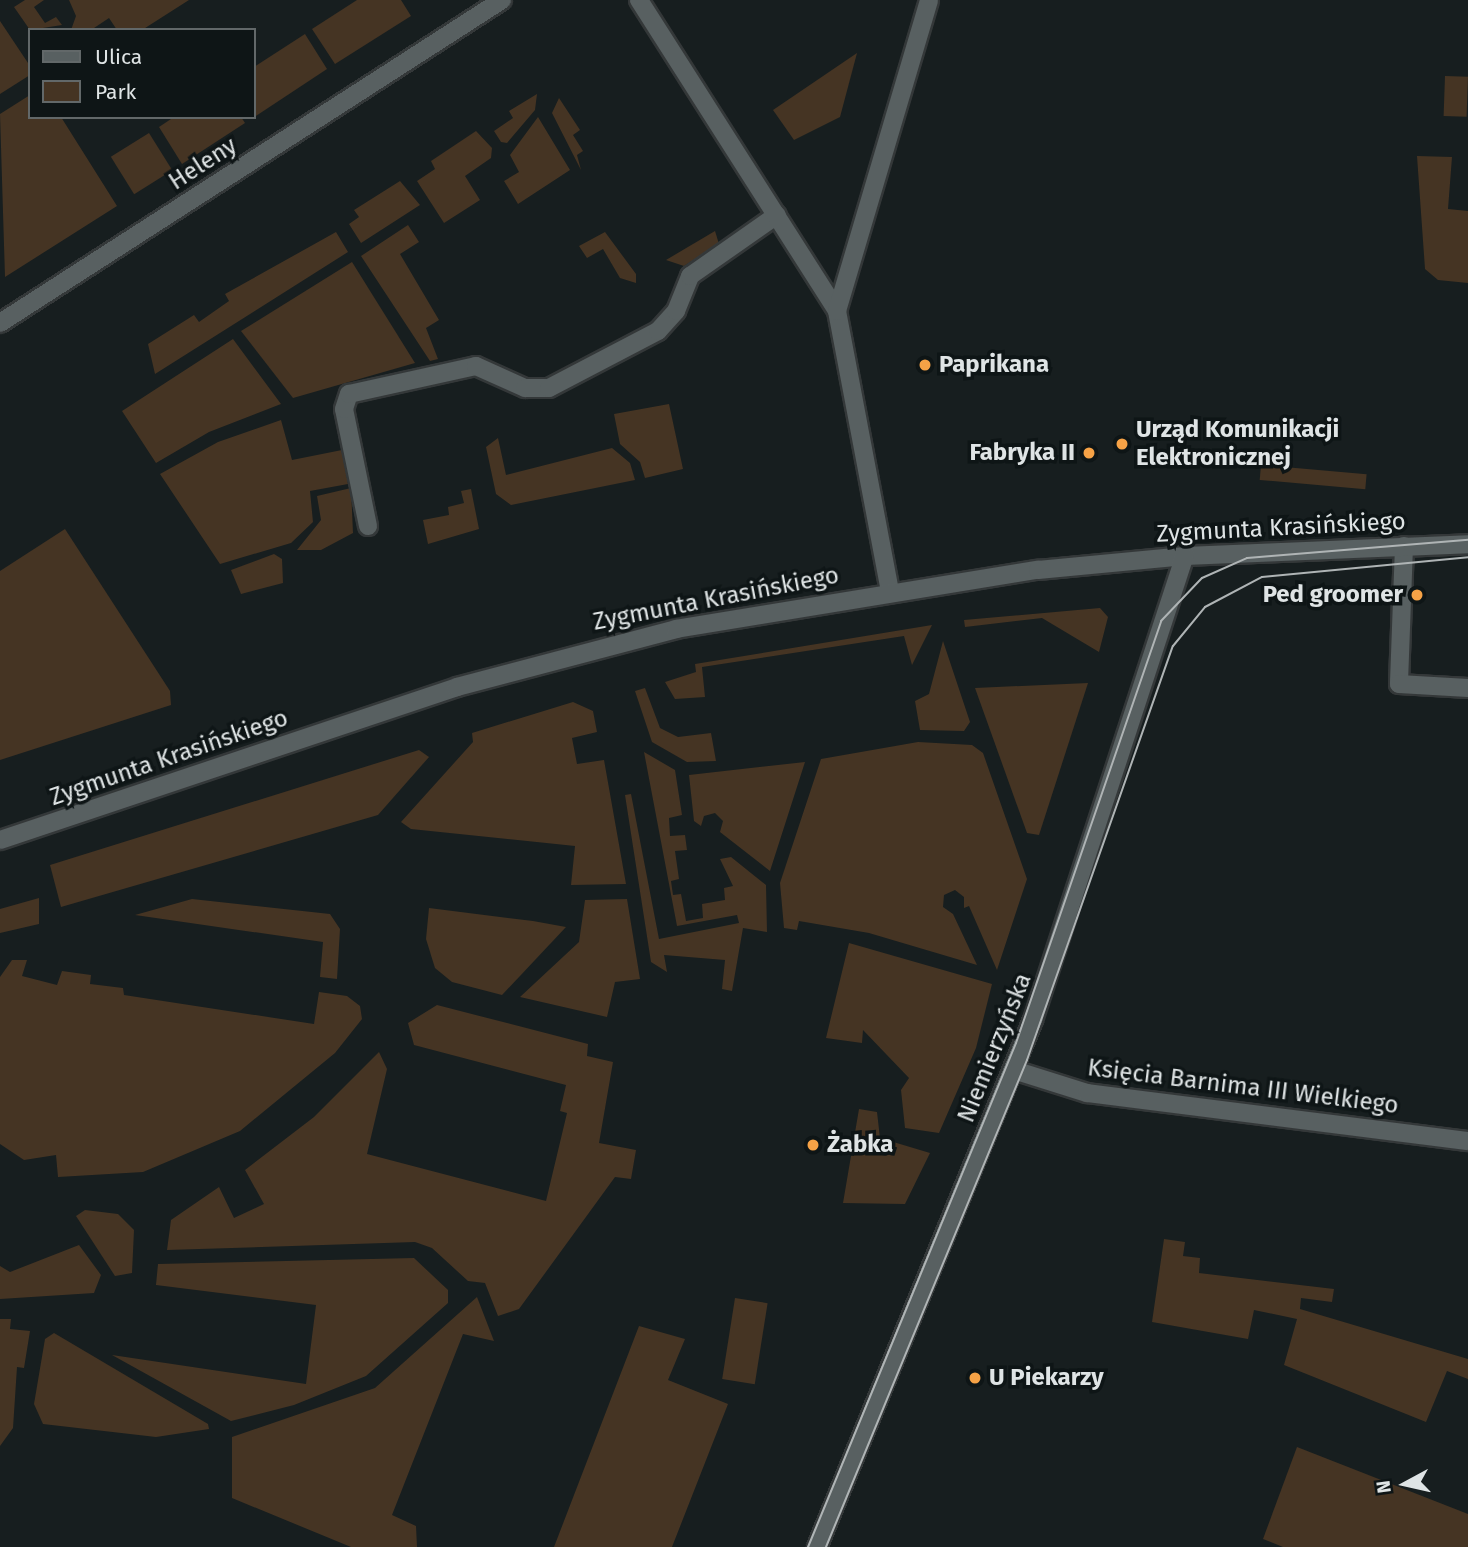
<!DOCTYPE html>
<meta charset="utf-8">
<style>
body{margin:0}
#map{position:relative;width:1468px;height:1547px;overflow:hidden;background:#171e1f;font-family:"Fira Sans",sans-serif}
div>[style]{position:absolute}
.green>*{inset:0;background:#453423;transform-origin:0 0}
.roads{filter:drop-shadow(2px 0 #343839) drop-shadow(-2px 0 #343839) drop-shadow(0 2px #343839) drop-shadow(0 -2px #343839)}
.service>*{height:18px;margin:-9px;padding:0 9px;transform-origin:9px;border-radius:9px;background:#586061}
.minor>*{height:18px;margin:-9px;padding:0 9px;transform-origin:9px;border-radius:9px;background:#586061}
.tertiary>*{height:18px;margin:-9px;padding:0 9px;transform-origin:9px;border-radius:9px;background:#586061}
.tram>*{height:2px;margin:-1px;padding:0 1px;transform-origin:1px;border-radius:1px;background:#afb4b5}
.dots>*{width:19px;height:19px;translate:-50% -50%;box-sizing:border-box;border:4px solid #0e1516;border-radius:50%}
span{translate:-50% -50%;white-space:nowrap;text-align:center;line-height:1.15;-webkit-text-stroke:7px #0e1516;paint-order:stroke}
.street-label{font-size:24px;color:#dfe4e5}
.poi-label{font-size:24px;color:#dfe4e5;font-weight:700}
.left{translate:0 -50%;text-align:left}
.right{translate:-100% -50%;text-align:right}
.legend{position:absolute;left:28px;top:28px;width:228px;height:91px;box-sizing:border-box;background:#0e1516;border:2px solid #626869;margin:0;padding:9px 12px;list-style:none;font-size:21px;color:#dfe4e5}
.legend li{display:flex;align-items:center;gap:14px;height:35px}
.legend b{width:35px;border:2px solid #626869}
.north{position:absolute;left:1370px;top:1449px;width:70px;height:70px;-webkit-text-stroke:5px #0e1516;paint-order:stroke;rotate:262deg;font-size:19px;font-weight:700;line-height:28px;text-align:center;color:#dfe4e5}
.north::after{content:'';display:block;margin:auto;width:24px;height:32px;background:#dfe4e5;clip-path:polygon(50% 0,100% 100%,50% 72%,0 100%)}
</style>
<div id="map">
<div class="green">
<div style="clip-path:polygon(25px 0,44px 0,34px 7px,45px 23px,56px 17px,62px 25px,30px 30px,14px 7px)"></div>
<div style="clip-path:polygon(69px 0,189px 0,142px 30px,117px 30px,109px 18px,91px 30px,71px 30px,76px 16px)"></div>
<div style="clip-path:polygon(357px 0,401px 0,411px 16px,335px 64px,312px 29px)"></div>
<div style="clip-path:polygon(0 21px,30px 66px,30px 75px,0 94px)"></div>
<div style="clip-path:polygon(305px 34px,327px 69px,253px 118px,254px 67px)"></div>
<div style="clip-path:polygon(857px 53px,840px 117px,794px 140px,773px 110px)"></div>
<div style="left:1445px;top:76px;width:23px;height:40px;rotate:2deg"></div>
<div style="clip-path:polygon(537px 94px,535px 110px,507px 143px,501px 142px,494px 131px,513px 118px,509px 111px)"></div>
<div style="clip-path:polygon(30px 95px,30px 117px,61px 117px,117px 206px,5px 277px,0 114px)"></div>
<div style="clip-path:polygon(559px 98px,580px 130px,573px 135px,583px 151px,577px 155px,581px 170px,552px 113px)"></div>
<div style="clip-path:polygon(174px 117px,241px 117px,245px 123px,182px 164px,159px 127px)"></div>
<div style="clip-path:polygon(538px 117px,570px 170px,518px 204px,504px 181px,519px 172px,510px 155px)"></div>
<div style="clip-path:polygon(476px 131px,492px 148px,491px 158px,465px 176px,480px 200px,444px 223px,417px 181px,435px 169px,431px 161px)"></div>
<div style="left:149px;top:133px;width:44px;height:45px;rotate:58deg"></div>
<div style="clip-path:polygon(1417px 156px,1452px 157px,1448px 209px,1468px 211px,1468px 283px,1438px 280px,1425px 269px)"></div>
<div style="clip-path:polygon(400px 181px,420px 205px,361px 243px,349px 224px,359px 217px,354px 210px)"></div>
<div style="clip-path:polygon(408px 225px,419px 242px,400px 254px,439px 320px,426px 328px,438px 359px,430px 361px,361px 256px)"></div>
<div style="clip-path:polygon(715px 231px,719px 244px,684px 266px,666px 260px)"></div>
<div style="clip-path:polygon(336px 232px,348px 252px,155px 374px,148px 344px,194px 315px,199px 322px,229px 301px,225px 294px)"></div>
<div style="clip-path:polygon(605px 232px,636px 274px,636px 283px,620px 278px,603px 249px,587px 258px,579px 246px)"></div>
<div style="clip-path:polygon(352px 262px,415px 363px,293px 398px,241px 331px)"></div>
<div style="clip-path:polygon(233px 339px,281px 404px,209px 432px,156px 463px,122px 411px)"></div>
<div style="clip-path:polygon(669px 404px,683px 469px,645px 478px,640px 462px,620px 444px,614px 414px)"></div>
<div style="clip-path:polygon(281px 420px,292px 460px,342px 450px,348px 484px,310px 491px,313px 522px,291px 543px,220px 564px,160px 474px,218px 442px)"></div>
<div style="clip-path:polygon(498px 438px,506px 475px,612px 448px,630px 463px,635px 480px,511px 505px,496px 494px,486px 447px)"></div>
<div style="left:1261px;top:465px;width:106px;height:15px;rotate:5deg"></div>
<div style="clip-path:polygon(351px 488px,353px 533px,321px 550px,297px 550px,321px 520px,317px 496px)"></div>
<div style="clip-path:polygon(471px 489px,479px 529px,428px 544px,423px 520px,449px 515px,448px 507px,464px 503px,461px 491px)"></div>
<div style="clip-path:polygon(65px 529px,170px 691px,171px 705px,0 760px,0 571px)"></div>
<div style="clip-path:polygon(274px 554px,282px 559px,283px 583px,241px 594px,231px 570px)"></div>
<div style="clip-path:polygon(1100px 608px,1108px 617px,1099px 652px,1042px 618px,965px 627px,964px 620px)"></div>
<div style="clip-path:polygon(932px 625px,912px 665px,904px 636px,702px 667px,705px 697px,675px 699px,665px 682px,696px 672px,695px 664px)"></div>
<div style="clip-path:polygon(943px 641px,970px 722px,964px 731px,920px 730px,915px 701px,929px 694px)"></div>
<div style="clip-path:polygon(1088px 683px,1039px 835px,1027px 833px,975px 688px)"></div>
<div style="clip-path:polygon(645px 688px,660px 728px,678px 737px,711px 733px,716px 761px,687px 762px,652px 742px,635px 691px)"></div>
<div style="clip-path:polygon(573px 702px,593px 711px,597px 732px,572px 738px,577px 764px,604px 760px,626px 884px,571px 885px,575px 846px,411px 829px,401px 822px,473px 742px,472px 733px)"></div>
<div style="clip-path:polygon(918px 742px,972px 745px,983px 753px,1027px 879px,997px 970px,969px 906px,964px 908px,964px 897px,955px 890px,944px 895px,943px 907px,953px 914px,977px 965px,869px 933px,799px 921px,797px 930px,784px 928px,780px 883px,821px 759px)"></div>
<div style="clip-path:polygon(419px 750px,429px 757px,378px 815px,61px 907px,50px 865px)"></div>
<div style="clip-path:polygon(644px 752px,675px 770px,682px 815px,669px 818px,670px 836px,685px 835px,687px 850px,675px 851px,679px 879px,671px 881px,673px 895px,681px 894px,686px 921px,703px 918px,702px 904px,725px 900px,724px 888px,733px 886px,720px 859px,731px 857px,766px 885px,767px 932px,743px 928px,732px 991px,722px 989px,725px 960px,664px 955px,667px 972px,651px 962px,625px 795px,631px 794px,659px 939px,739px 923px,737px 915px,677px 926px)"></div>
<div style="clip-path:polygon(805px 762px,770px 871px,720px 832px,723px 821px,715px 813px,704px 816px,701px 826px,694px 821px,689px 775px)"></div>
<div style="clip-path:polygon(39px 898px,39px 924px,0 933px,0 909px)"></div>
<div style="clip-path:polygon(192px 899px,330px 914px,340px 929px,337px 979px,320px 977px,323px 942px,135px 915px)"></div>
<div style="clip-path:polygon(627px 899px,640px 979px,615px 982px,607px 1017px,520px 997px,579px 942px,585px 900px)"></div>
<div style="clip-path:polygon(429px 908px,533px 921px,566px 927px,502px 995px,452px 982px,435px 968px,426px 939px)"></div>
<div style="clip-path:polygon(849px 943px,992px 984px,976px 1048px,939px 1133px,905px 1128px,901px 1090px,909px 1078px,863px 1030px,862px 1043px,826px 1038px)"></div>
<div style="clip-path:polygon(12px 960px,27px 960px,22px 976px,57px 985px,62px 971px,91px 975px,90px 984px,123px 988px,124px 995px,314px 1024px,319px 992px,347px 996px,360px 1006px,362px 1019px,335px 1053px,240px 1131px,143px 1172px,58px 1177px,56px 1155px,24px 1160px,0 1144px,0 977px)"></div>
<div style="clip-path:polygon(437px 1005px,588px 1044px,587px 1056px,613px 1062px,599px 1143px,636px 1150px,631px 1179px,615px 1177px,519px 1309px,498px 1316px,485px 1283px,468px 1281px,432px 1248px,415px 1242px,167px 1250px,171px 1220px,219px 1187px,234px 1218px,264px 1204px,245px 1170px,314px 1117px,379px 1052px,387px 1069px,367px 1154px,546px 1201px,567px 1113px,560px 1111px,566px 1085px,414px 1045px,408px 1023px)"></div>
<div style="clip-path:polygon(859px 1109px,877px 1112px,880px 1138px,930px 1153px,905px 1204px,843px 1203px)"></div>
<div style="clip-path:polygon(85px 1210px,118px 1214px,134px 1230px,132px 1273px,115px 1276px,76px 1216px)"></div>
<div style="clip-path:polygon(1164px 1239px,1185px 1242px,1183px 1256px,1200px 1258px,1199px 1273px,1334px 1289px,1332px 1302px,1301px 1298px,1300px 1309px,1468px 1359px,1468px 1379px,1447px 1371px,1426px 1422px,1284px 1365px,1297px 1319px,1254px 1310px,1248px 1339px,1152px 1322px)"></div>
<div style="clip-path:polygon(79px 1245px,101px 1275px,94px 1293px,0 1299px,0 1266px,10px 1272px)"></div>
<div style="clip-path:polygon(414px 1258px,448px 1290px,448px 1303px,366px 1376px,294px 1405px,231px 1421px,112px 1355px,306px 1384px,316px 1305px,156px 1285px,158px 1264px)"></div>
<div style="clip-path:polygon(477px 1297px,494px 1341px,463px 1334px,392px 1515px,416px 1526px,417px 1547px,351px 1547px,232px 1498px,232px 1437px,375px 1388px)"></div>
<div style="left:735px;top:1298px;width:33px;height:82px;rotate:9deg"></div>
<div style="clip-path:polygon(0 1319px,11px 1319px,10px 1329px,30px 1331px,24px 1368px,17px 1367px,13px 1428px,0 1446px)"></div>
<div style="clip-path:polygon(639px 1326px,685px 1339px,668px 1380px,728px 1404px,672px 1547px,554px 1547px)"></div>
<div style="clip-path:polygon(54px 1333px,208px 1424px,209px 1429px,156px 1437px,43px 1424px,34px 1404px,45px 1339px)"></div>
<div style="clip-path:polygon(1297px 1447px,1468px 1514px,1468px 1547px,1283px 1547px,1263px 1539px)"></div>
</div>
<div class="roads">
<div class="service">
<div style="left:368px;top:526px;width:119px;rotate:-101.6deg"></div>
<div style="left:344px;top:409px;width:16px;rotate:-72deg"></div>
<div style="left:349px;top:394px;width:130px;rotate:-12.4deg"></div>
<div style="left:476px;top:366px;width:54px;rotate:24.2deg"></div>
<div style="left:525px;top:388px;width:24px"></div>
<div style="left:549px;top:388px;width:123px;rotate:-27.6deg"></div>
<div style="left:658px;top:331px;width:27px;rotate:-48deg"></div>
<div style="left:676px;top:311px;width:38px;rotate:-68deg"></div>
<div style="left:690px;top:276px;width:106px;rotate:-35deg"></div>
<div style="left:1404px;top:546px;width:138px;rotate:92.1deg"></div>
<div style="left:1399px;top:684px;width:69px;rotate:3.3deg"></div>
</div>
<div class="minor">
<div style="left:639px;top:0;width:369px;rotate:57.5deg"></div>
<div style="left:837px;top:311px;width:285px;rotate:79.3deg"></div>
<div style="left:837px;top:311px;width:324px;rotate:-73.5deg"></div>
<div style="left:0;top:323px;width:597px;rotate:-32.76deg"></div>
<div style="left:1014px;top:1070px;width:77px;rotate:17.5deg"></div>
<div style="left:1087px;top:1093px;width:384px;rotate:7.2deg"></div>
</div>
<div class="tertiary">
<div style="left:0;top:840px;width:482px;rotate:-18.5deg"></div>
<div style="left:457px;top:687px;width:227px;rotate:-14.8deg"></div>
<div style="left:676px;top:629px;width:367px;rotate:-9.3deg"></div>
<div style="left:1038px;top:570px;width:148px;rotate:-5.4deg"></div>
<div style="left:1185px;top:556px;width:283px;rotate:-2.4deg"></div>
<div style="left:817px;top:1547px;width:570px;rotate:-67.71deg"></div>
<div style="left:1033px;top:1020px;width:488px;rotate:-71.9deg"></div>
</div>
</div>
<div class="tram">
<div style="left:808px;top:1547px;width:545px;rotate:-67.57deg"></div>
<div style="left:1016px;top:1043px;width:446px;rotate:-71deg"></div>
<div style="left:1161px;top:621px;width:59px;rotate:-46.4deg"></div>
<div style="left:1202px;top:578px;width:49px;rotate:-24deg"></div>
<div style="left:1247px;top:558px;width:222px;rotate:-4.7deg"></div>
<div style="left:826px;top:1547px;width:527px;rotate:-67.57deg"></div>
<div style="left:1027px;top:1060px;width:439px;rotate:-70.6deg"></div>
<div style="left:1173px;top:646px;width:50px;rotate:-50.6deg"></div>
<div style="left:1205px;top:607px;width:64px;rotate:-27.8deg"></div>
<div style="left:1262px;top:577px;width:207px;rotate:-5.5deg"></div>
</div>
<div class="dots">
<div style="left:925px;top:365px;background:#f6a246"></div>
<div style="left:1122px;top:444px;background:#f6a246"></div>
<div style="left:1089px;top:453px;background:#f6a246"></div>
<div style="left:1417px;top:595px;background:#f6a246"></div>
<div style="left:813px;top:1145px;background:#f6a246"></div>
<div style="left:975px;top:1378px;background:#f6a246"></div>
</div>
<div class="street-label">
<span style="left:203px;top:164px;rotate:-33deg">Heleny</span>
<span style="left:1281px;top:528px;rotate:-3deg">Zygmunta Krasińskiego</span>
<span style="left:716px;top:599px;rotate:-11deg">Zygmunta Krasińskiego</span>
<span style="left:169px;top:758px;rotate:-19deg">Zygmunta Krasińskiego</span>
<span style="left:995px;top:1048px;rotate:-68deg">Niemierzyńska</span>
<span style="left:1243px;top:1087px;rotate:7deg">Księcia Barnima III Wielkiego</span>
</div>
<div class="poi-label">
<span class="left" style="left:939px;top:365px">Paprikana</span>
<span class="left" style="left:1136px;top:444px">Urząd Komunikacji<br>Elektronicznej</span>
<span class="right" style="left:1075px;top:453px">Fabryka II</span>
<span class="right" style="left:1403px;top:595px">Ped groomer</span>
<span class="left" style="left:827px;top:1145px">Żabka</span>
<span class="left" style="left:989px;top:1378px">U Piekarzy</span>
</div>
<ul class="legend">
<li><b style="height:9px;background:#586061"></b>Ulica</li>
<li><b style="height:19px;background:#453423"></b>Park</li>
</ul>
<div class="north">N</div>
</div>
